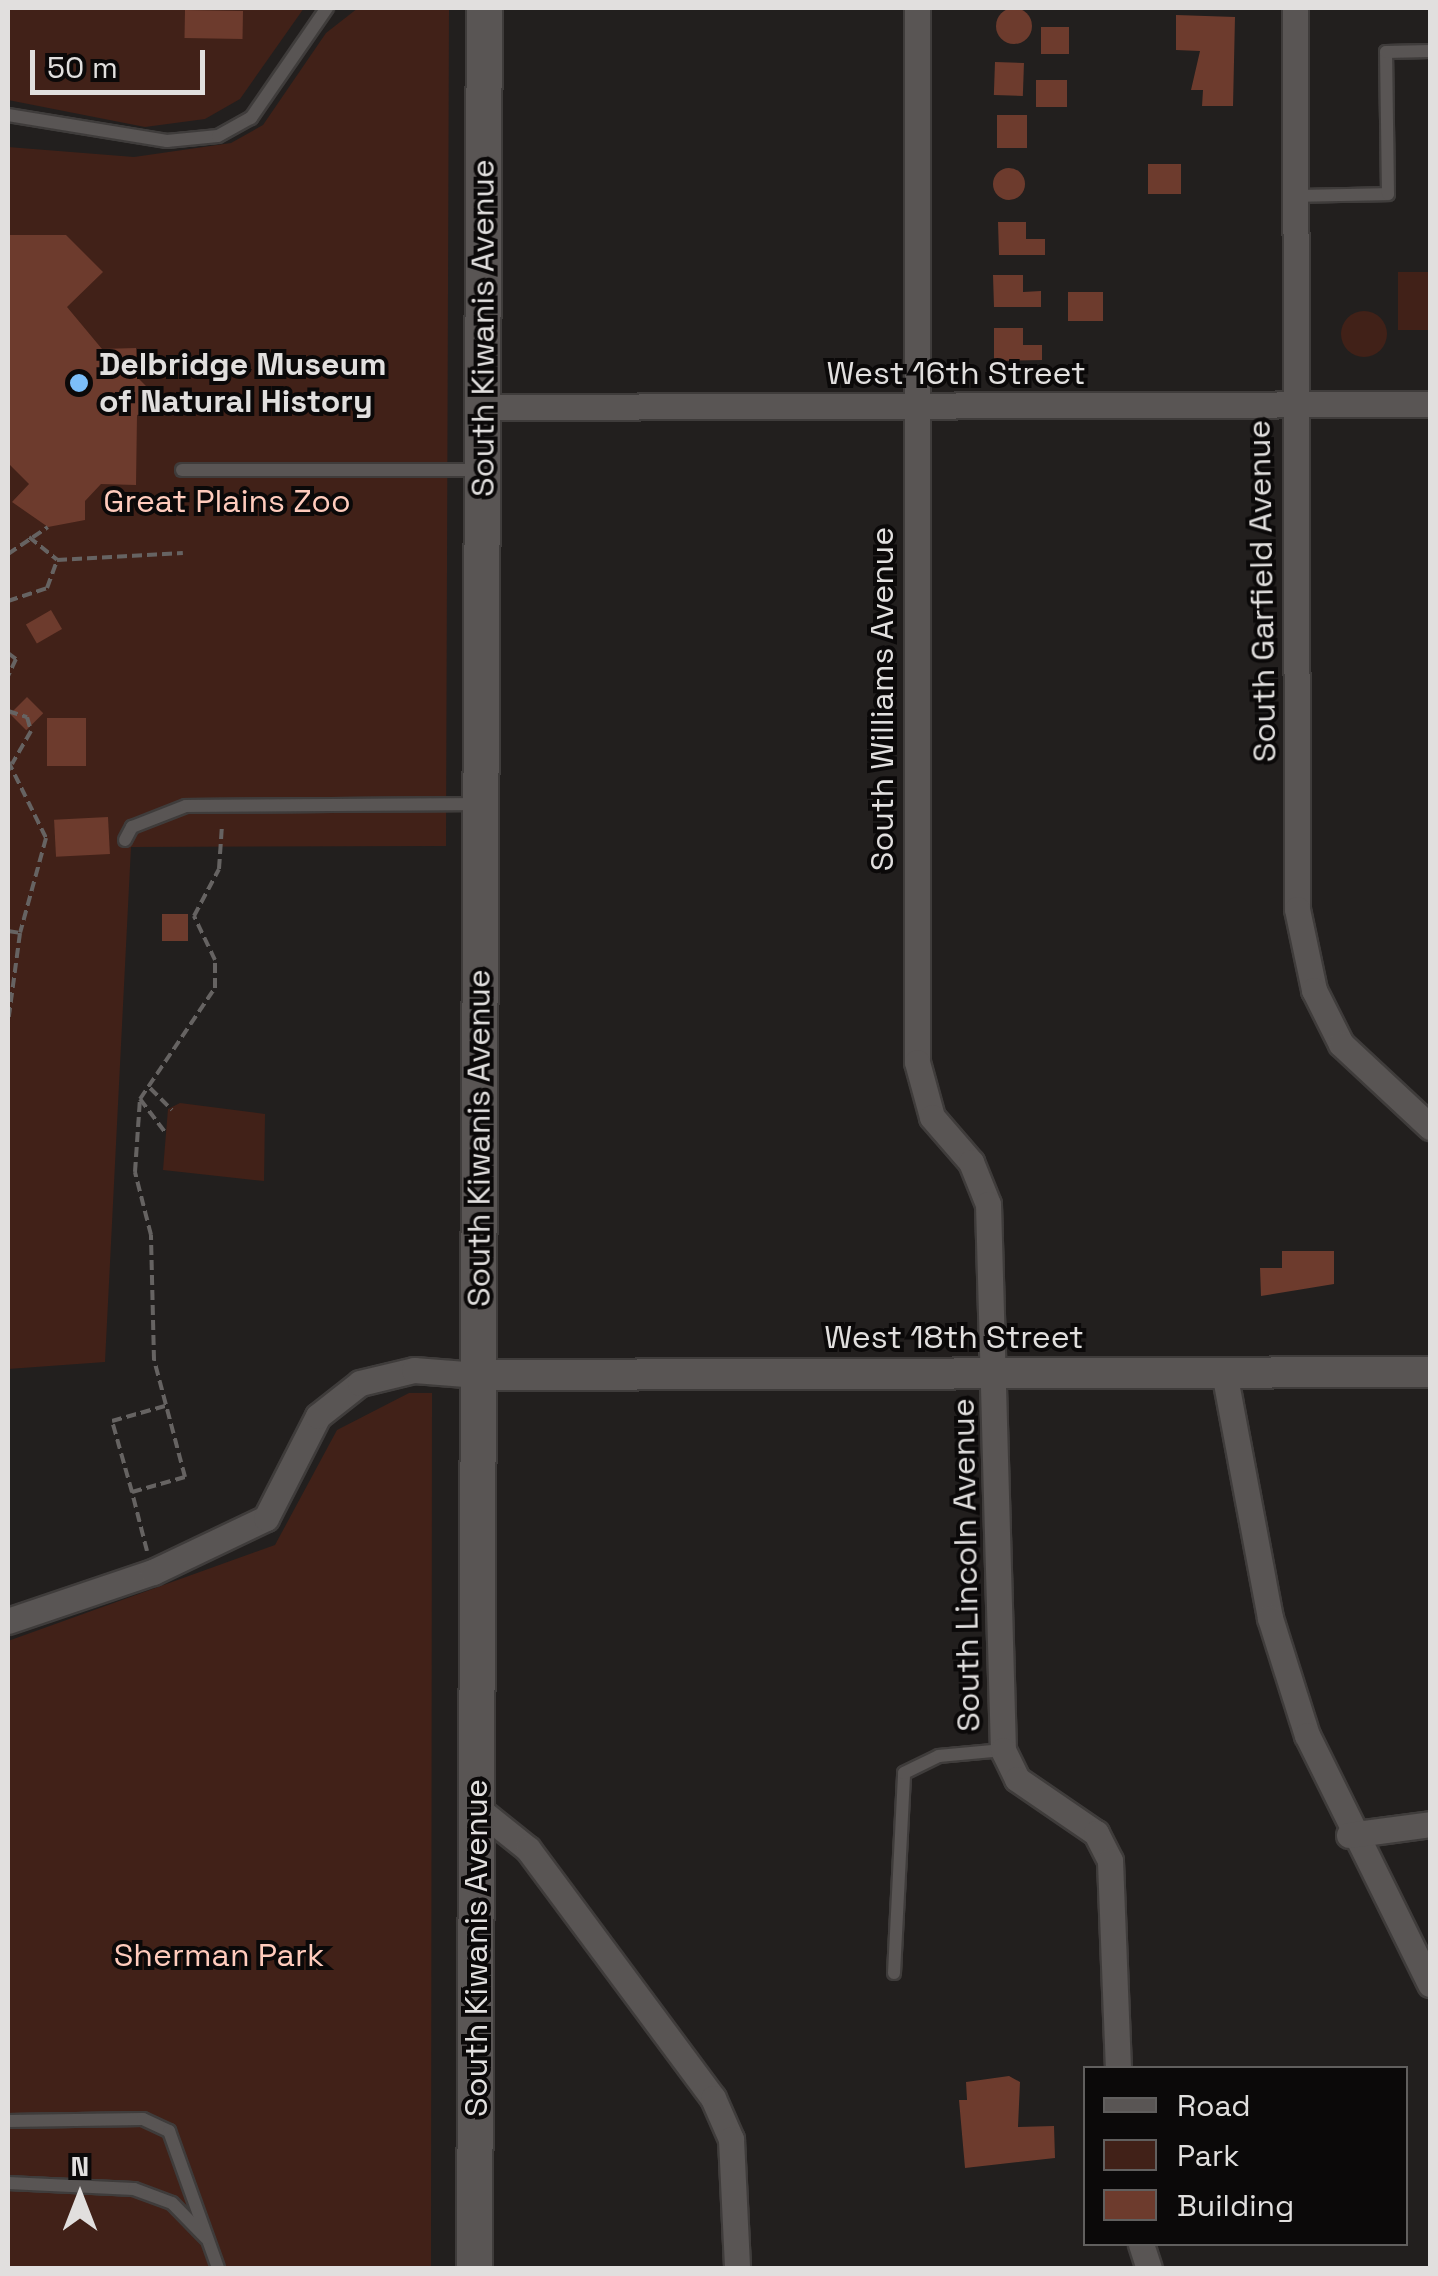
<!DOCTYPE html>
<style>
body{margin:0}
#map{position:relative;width:1438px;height:2276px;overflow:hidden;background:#221f1e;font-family:"Space Grotesk",sans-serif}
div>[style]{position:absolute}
.green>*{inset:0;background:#412118;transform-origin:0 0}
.round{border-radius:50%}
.building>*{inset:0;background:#6d3b2d;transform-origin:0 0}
.path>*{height:4px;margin-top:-2px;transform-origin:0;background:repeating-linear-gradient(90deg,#666362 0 10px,transparent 0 15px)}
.roads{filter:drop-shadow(2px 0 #3f3c3b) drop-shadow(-2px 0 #3f3c3b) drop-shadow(0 2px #3f3c3b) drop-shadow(0 -2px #3f3c3b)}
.service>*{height:12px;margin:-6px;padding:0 6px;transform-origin:6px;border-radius:6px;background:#595554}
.minor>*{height:25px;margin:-12.5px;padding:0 12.5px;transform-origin:12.5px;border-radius:12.5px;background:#595554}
.tertiary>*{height:30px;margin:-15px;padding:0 15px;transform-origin:15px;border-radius:15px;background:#595554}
.secondary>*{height:35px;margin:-17.5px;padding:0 17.5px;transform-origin:17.5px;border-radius:17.5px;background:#595554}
.dots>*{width:28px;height:28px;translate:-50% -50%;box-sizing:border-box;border:5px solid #0b0909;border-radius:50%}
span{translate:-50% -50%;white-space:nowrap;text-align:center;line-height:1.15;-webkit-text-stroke:8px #0b0909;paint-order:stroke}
.street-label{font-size:32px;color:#e1dfde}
.poi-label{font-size:32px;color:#e1dfde;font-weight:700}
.left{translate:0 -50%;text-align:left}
.park-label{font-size:32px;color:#ffcbbc}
.frame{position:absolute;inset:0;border:10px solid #e1dfde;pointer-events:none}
.legend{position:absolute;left:1083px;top:2066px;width:325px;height:180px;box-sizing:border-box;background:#0b0909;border:2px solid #615f5e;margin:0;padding:12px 18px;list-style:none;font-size:30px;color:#e1dfde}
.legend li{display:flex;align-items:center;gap:20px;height:50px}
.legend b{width:50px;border:2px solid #615f5e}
.north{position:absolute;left:30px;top:2146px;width:100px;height:100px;-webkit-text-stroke:8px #0b0909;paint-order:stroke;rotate:0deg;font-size:28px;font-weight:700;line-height:40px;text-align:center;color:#e1dfde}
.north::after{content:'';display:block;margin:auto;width:35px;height:45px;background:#e1dfde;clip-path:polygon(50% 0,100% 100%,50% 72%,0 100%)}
.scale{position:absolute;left:30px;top:50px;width:175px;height:45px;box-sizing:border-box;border:5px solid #e1dfde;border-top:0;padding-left:12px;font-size:30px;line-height:35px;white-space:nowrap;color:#e1dfde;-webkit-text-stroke:8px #0b0909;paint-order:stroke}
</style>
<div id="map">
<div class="green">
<div style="clip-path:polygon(8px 8px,304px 8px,240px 99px,205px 119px,145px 127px,8px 100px)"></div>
<div style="clip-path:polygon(358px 8px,449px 8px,446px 846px,131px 847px,105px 1362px,8px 1369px,8px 147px,134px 157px,231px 143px,263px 125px,326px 33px)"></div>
<div style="left:1398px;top:272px;width:32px;height:58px"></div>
<div class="round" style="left:1341px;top:311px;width:46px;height:46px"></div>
<div style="clip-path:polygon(180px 1103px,265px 1114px,264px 1181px,163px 1170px,168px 1109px)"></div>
<div style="clip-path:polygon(409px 1393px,432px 1393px,431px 2268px,8px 2268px,8px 1641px,275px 1545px,337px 1430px)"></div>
</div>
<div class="building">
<div class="round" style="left:996px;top:8px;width:36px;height:36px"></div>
<div style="left:185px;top:10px;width:58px;height:28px;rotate:1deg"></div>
<div style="clip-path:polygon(1176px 15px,1235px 17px,1233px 106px,1202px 106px,1203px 90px,1191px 90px,1200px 51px,1176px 50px)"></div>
<div style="left:1041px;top:27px;width:28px;height:27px"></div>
<div style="left:995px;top:62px;width:29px;height:33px;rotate:2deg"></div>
<div style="left:1036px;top:80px;width:31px;height:27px"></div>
<div style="left:997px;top:115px;width:30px;height:33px"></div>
<div style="left:1181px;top:164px;width:30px;height:33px;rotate:90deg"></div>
<div class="round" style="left:993px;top:168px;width:32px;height:32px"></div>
<div style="clip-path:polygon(998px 222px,1026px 222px,1026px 239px,1045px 239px,1045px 255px,999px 255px)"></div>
<div style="clip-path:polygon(8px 235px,66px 235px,103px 272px,67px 307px,102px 349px,136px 348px,137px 377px,157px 397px,153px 411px,137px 415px,136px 485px,101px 484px,85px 501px,85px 520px,48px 527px,12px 502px,29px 484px,8px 463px)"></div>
<div style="clip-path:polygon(993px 275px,1023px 275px,1023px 292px,1041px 291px,1041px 307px,994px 307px)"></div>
<div style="left:1068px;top:292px;width:35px;height:29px"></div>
<div style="clip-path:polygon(994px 328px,1023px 328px,1023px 345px,1042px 345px,1042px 360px,994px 361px)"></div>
<div style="left:51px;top:610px;width:22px;height:29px;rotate:60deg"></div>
<div style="left:27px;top:697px;width:23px;height:24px;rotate:45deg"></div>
<div style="left:47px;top:718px;width:39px;height:48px"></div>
<div style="left:108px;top:817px;width:37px;height:54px;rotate:87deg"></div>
<div style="left:188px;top:914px;width:27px;height:26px;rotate:90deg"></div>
<div style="clip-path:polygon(1282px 1251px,1334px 1251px,1334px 1284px,1261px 1296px,1260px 1268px,1282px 1268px)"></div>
<div style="clip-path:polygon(1009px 2076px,1020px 2082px,1018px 2127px,1054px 2126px,1055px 2158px,965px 2168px,959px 2100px,967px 2100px,966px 2082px)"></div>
</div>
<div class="path">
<div style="left:29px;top:537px;width:36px;rotate:39deg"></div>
<div style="left:57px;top:560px;width:126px;rotate:-3.2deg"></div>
<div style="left:8px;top:554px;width:48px;rotate:-34deg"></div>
<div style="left:8px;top:601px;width:41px;rotate:-18.4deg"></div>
<div style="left:47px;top:588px;width:30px;rotate:-70deg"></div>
<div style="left:8px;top:653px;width:10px;rotate:37deg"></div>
<div style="left:16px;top:659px;width:19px;rotate:115deg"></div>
<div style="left:8px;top:711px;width:20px;rotate:18deg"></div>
<div style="left:27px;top:717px;width:15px;rotate:74deg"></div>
<div style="left:31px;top:731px;width:38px;rotate:120deg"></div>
<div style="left:8px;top:761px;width:86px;rotate:63.7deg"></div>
<div style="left:46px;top:838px;width:98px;rotate:105.3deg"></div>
<div style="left:8px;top:931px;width:12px;rotate:9deg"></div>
<div style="left:20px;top:933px;width:91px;rotate:97.6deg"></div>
<div style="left:150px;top:1088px;width:31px;rotate:45deg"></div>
<div style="left:140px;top:1099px;width:41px;rotate:52.9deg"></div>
<div style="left:132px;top:1492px;width:74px;rotate:-105.7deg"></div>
<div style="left:112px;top:1421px;width:55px;rotate:-15.8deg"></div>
<div style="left:147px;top:1551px;width:61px;rotate:-104.3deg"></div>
<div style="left:132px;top:1492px;width:55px;rotate:-15.8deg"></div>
<div style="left:185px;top:1477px;width:121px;rotate:-104.8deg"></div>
<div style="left:154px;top:1360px;width:125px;rotate:-91.4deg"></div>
<div style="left:151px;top:1235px;width:65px;rotate:-104.3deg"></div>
<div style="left:135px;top:1172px;width:73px;rotate:-86.1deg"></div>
<div style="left:140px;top:1099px;width:134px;rotate:-56deg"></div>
<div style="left:215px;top:988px;width:28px;rotate:-90deg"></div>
<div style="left:215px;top:960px;width:49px;rotate:-115.5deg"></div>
<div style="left:194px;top:916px;width:53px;rotate:-62deg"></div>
<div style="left:219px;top:869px;width:44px;rotate:-86.1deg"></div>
</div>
<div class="roads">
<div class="service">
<div style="left:8px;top:115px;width:161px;rotate:9.3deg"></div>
<div style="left:167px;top:141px;width:51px;rotate:-5.6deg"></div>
<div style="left:218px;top:136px;width:38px;rotate:-29deg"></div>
<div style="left:251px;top:118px;width:134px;rotate:-55.4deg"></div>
<div style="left:1294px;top:196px;width:94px;rotate:-1.2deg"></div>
<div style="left:1388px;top:194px;width:142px;rotate:-90.8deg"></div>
<div style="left:1386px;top:52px;width:44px;rotate:-1.3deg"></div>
<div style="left:182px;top:470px;width:298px"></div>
<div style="left:125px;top:840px;width:15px;rotate:-62deg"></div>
<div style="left:132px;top:827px;width:58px;rotate:-21.3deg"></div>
<div style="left:186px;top:806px;width:292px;rotate:-0.4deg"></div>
<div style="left:894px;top:1973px;width:200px;rotate:-87.1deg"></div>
<div style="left:904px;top:1773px;width:39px;rotate:-26deg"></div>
<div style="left:939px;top:1756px;width:64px;rotate:-5.4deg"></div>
<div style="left:8px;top:2121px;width:135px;rotate:-0.8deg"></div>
<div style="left:143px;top:2119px;width:29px;rotate:25deg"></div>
<div style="left:169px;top:2131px;width:145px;rotate:70.3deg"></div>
<div style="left:8px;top:2183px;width:126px;rotate:2.7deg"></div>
<div style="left:134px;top:2189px;width:40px;rotate:20.2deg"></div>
<div style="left:172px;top:2203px;width:49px;rotate:45.8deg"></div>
</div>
<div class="minor">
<div style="left:917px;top:8px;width:1054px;rotate:90deg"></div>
<div style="left:917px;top:1062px;width:57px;rotate:74.7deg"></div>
<div style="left:932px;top:1117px;width:60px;rotate:49.1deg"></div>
<div style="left:971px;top:1162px;width:45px;rotate:68deg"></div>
<div style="left:988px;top:1204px;width:546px;rotate:88.43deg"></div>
<div style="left:1003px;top:1750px;width:32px;rotate:64deg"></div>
<div style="left:1017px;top:1779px;width:96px;rotate:34.4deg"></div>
<div style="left:1096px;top:1833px;width:31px;rotate:63deg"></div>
<div style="left:1110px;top:1861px;width:207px;rotate:87.8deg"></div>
<div style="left:1295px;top:8px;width:901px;rotate:89.87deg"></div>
<div style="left:1297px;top:909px;width:83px;rotate:78.1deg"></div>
<div style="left:1314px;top:990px;width:60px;rotate:63.4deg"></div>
<div style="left:1341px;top:1044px;width:122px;rotate:43deg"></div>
<div style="left:482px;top:407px;width:948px;rotate:-0.18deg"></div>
<div style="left:1224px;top:1372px;width:250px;rotate:79.4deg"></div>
<div style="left:1270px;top:1618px;width:123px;rotate:72.5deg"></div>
<div style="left:1307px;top:1735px;width:278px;rotate:63.7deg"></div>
<div style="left:8px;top:1621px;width:153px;rotate:-18.7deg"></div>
<div style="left:153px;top:1572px;width:125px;rotate:-25.5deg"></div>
<div style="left:266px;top:1518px;width:114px;rotate:-63deg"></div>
<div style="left:318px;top:1416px;width:53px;rotate:-38.2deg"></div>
<div style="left:360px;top:1383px;width:56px;rotate:-13.5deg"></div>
<div style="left:414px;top:1370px;width:64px;rotate:4.5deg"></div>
<div style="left:477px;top:1808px;width:65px;rotate:38.8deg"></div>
<div style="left:528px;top:1849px;width:310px;rotate:53.4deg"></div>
<div style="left:713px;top:2098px;width:45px;rotate:66.3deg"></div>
<div style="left:731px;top:2139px;width:129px;rotate:87.3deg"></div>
<div style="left:1349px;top:1835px;width:82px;rotate:-7.7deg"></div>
<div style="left:1141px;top:2244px;width:25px;rotate:72deg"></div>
</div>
<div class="tertiary">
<div style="left:478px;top:1375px;width:952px;rotate:-0.18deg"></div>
</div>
<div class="secondary">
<div style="left:474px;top:2268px;width:2260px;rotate:-89.75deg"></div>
</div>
</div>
<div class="dots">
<div style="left:79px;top:383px;background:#7cbef9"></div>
</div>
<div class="street-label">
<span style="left:483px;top:328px;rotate:-90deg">South Kiwanis Avenue</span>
<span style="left:956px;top:373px">West 16th Street</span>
<span style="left:1262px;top:591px;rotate:-91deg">South Garfield Avenue</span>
<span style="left:882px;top:699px;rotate:-90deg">South Williams Avenue</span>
<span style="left:479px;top:1138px;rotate:-90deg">South Kiwanis Avenue</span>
<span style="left:954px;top:1337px">West 18th Street</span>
<span style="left:966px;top:1565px;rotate:-91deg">South Lincoln Avenue</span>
<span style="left:476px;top:1948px;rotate:-90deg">South Kiwanis Avenue</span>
</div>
<div class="poi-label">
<span class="left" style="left:99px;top:383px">Delbridge Museum<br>of Natural History</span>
</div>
<div class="park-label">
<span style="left:227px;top:501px">Great Plains Zoo</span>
<span style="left:219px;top:1955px">Sherman Park</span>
</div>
<div class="frame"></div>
<ul class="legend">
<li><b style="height:12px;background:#595554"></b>Road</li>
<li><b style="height:28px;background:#412118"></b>Park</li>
<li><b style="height:28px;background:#6d3b2d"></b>Building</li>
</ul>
<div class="north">N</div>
<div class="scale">50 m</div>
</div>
